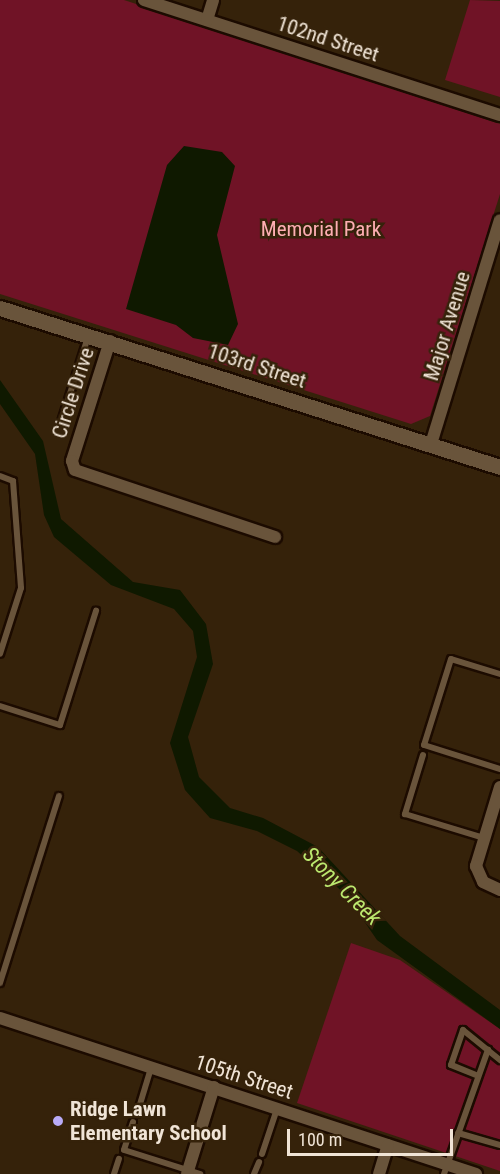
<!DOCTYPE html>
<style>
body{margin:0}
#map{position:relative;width:500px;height:1174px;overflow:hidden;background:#35220a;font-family:"Roboto Condensed",sans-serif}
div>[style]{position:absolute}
.green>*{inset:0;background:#701326}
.water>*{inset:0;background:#0f1900}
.roads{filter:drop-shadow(2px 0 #1c0b00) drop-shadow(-2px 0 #1c0b00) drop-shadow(0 2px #1c0b00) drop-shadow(0 -2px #1c0b00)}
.service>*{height:6px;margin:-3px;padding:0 3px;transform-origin:3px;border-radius:3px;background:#69543b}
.minor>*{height:12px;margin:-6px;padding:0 6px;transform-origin:6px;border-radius:6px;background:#69543b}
.tertiary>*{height:15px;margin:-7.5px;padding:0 7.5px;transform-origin:7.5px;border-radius:7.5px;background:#69543b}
.dots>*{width:16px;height:16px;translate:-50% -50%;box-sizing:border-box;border:3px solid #35220a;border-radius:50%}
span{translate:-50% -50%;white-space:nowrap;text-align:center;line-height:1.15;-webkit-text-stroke:5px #35220a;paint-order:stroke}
.street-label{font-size:21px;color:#f0e4d6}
.park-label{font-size:21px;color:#feaeb3}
.poi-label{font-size:21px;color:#f0e4d6;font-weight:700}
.left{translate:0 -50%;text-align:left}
.water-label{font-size:22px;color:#bce86f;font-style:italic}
.scale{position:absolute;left:287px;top:1129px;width:166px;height:27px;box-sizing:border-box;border:3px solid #f0e4d6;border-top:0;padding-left:8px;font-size:18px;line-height:21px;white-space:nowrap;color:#f0e4d6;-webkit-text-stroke:4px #35220a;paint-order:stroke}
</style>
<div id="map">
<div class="green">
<div style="clip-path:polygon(0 0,124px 0,500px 124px,500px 194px,430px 416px,411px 424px,0 294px)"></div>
<div style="clip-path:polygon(470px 0,500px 1px,500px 97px,445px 80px)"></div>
<div style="clip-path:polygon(351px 943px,400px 960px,500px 1029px,500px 1171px,297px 1103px)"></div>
</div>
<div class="water">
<div style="clip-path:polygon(184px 146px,222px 152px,235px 166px,217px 235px,238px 324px,228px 345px,193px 338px,176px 325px,126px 309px,167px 165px)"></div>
<div style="clip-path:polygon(0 380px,43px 441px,61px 519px,133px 582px,180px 590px,206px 624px,213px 664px,188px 737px,199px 777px,230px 808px,263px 818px,318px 847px,400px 936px,500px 1010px,500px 1029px,377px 940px,346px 895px,297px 851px,257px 831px,210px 818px,185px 790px,170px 743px,197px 657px,193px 631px,174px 609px,111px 585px,54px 537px,44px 515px,35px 454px,0 404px)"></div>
</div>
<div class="roads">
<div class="service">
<div style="left:61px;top:422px;width:89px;rotate:-72.4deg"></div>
<div style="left:0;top:476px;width:14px;rotate:21deg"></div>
<div style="left:13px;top:481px;width:107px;rotate:85.7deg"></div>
<div style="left:21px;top:588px;width:69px;rotate:107.7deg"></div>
<div style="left:500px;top:674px;width:51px;rotate:-163deg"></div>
<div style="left:451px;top:659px;width:90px;rotate:107.4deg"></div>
<div style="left:424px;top:745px;width:80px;rotate:17.5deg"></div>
<div style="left:0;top:706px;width:63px;rotate:17.6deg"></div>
<div style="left:60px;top:725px;width:120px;rotate:-72.5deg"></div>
<div style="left:423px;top:755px;width:62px;rotate:107deg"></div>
<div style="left:405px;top:814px;width:83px;rotate:16.9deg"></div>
<div style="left:0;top:983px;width:196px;rotate:-72.5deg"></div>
<div style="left:476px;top:1075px;width:27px;rotate:-158deg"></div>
<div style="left:451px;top:1065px;width:37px;rotate:-71deg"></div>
<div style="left:463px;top:1030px;width:48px;rotate:39deg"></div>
<div style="left:137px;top:1114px;width:48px;rotate:-73.1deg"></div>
<div style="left:133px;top:1122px;width:29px;rotate:108deg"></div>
<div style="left:124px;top:1150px;width:80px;rotate:17.5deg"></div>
<div style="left:458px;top:1133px;width:44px;rotate:15.9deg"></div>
<div style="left:262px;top:1154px;width:47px;rotate:-71.6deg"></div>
<div style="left:114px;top:1174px;width:16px;rotate:-72deg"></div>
<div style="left:254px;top:1174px;width:13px;rotate:-67deg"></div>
<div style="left:444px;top:1174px;width:132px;rotate:-70.5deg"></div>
</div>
<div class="minor">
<div style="left:144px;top:0;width:374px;rotate:17.9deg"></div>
<div style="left:207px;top:20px;width:21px;rotate:-73deg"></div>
<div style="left:110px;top:341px;width:126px;rotate:107.6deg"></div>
<div style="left:72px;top:461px;width:9px;rotate:72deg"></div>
<div style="left:75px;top:470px;width:211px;rotate:18.5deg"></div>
<div style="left:431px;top:444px;width:234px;rotate:-72.9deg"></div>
<div style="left:500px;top:787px;width:83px;rotate:106.9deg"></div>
<div style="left:476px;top:866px;width:17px;rotate:66deg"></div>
<div style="left:483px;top:882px;width:19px;rotate:25deg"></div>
<div style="left:0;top:1018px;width:501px;rotate:18.15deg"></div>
<div style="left:187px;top:1174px;width:91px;rotate:-72.8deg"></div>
<div style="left:379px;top:1174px;width:30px;rotate:-73deg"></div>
</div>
<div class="tertiary">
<div style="left:0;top:308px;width:525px;rotate:17.64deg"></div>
</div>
</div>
<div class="dots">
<div style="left:58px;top:1121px;background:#b9abf7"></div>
</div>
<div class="street-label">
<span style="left:328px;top:39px;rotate:18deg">102nd Street</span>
<span style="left:447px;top:326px;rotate:-73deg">Major Avenue</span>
<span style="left:257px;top:366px;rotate:18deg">103rd Street</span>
<span style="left:73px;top:393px;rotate:-72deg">Circle Drive</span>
<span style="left:244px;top:1077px;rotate:18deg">105th Street</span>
</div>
<div class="park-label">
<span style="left:321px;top:229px">Memorial Park</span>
</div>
<div class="poi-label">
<span class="left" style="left:70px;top:1121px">Ridge Lawn<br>Elementary School</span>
</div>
<div class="water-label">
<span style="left:342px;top:886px;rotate:45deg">Stony Creek</span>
</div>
<div class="scale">100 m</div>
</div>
